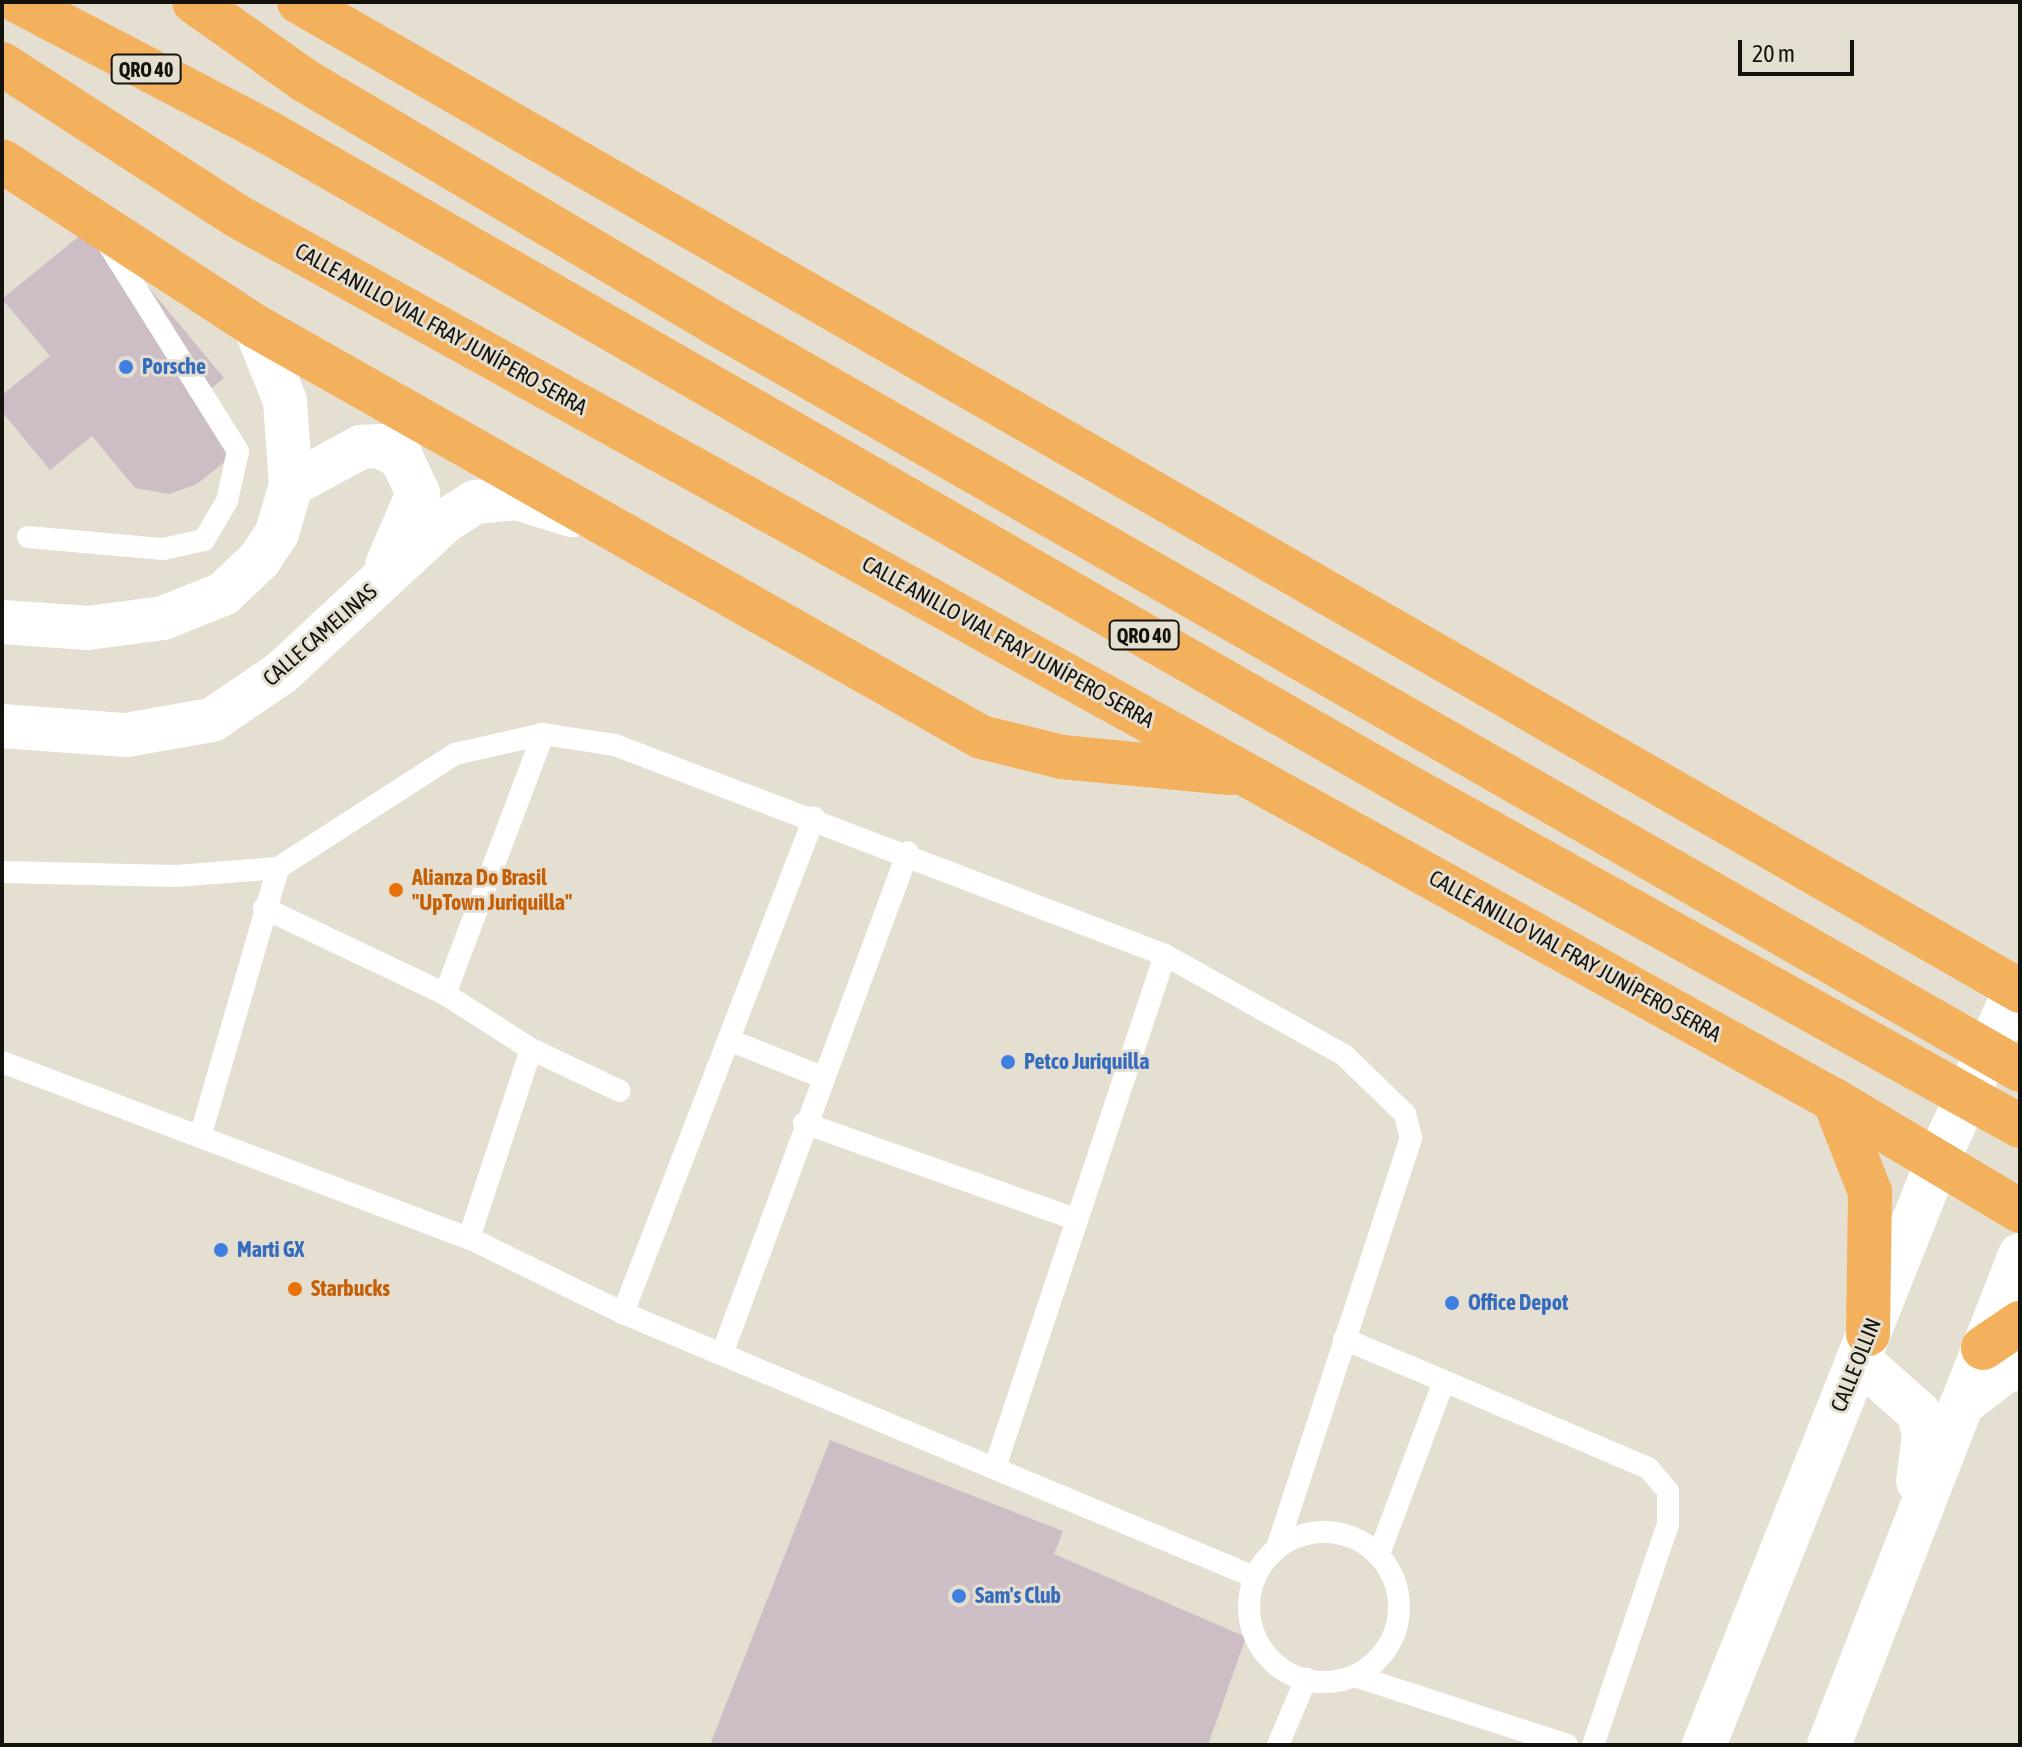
<!DOCTYPE html>
<meta charset="utf-8">
<style>
body{margin:0}
#map{position:relative;width:2022px;height:1747px;overflow:hidden;background:#e5dfd1;font-family:"Asap Condensed",sans-serif}
div>[style]{position:absolute}
.building>*{inset:0;background:#cdbec5}
.lane>*{height:22px;margin:-11px;padding:0 11px;transform-origin:11px;border-radius:11px;background:#fff}
.lane>.ring{margin:-11px;padding:0;box-sizing:content-box;background:none;border:22px solid #fff;border-radius:50%}
.street>*{height:44px;margin:-22px;padding:0 22px;transform-origin:22px;border-radius:22px;background:#fff}
.secondary>*{height:44px;margin:-22px;padding:0 22px;transform-origin:22px;border-radius:22px;background:#fff}
.highway>*{height:44px;margin:-22px;padding:0 22px;transform-origin:22px;border-radius:22px;background:#f4b15d}
.dots>*{width:22px;height:22px;translate:-50% -50%;box-sizing:border-box;border:4px solid #e5dfd1;border-radius:50%}
span{translate:-50% -50%;white-space:nowrap;text-align:center;line-height:1.15;-webkit-text-stroke:6px #e5dfd1;paint-order:stroke}
.shield-label span{padding:2px 6px;background:#e5dfd1;border:2px solid;border-radius:6px;-webkit-text-stroke-width:0}
.shield-label{font-size:20px;color:#14120d;font-weight:700}
.street-label{font-size:22px;color:#14120d}
.shop-label{font-size:22px;color:#366cbe;font-weight:700}
.left{translate:0 -50%;text-align:left}
.food-label{font-size:22px;color:#c56008;font-weight:700}
.frame{position:absolute;inset:0;border:4px solid #14120d;pointer-events:none}
.scale{position:absolute;left:1738px;top:40px;width:116px;height:36px;box-sizing:border-box;border:4px solid #14120d;border-top:0;padding-left:10px;font-size:24px;line-height:28px;white-space:nowrap;color:#14120d;-webkit-text-stroke:6px #e5dfd1;paint-order:stroke}
</style>
<div id="map">
<div class="building">
<div style="clip-path:polygon(95px 223px,224px 378px,196px 401px,238px 451px,197px 484px,169px 494px,135px 488px,92px 436px,50px 470px,2px 412px,2px 395px,50px 356px,2px 299px)"></div>
<div style="clip-path:polygon(830px 1440px,1063px 1531px,1054px 1554px,1246px 1637px,1208px 1745px,710px 1745px)"></div>
</div>
<div class="lane">
<div style="left:28px;top:537px;width:136px;rotate:5.1deg"></div>
<div style="left:163px;top:549px;width:42px;rotate:-12.4deg"></div>
<div style="left:204px;top:540px;width:45px;rotate:-59.5deg"></div>
<div style="left:227px;top:501px;width:51px;rotate:-77.6deg"></div>
<div style="left:238px;top:451px;width:250px;rotate:-122.1deg"></div>
<div style="left:2px;top:872px;width:174px;rotate:1.3deg"></div>
<div style="left:176px;top:876px;width:102px;rotate:-4.5deg"></div>
<div style="left:278px;top:868px;width:211px;rotate:-32.8deg"></div>
<div style="left:455px;top:754px;width:90px;rotate:-12.8deg"></div>
<div style="left:543px;top:734px;width:73px;rotate:8.7deg"></div>
<div style="left:615px;top:745px;width:589px;rotate:20.9deg"></div>
<div style="left:1165px;top:955px;width:205px;rotate:29.2deg"></div>
<div style="left:1344px;top:1055px;width:85px;rotate:44deg"></div>
<div style="left:1405px;top:1114px;width:25px;rotate:76deg"></div>
<div style="left:1411px;top:1138px;width:429px;rotate:108.1deg"></div>
<div style="left:264px;top:908px;width:200px;rotate:25.4deg"></div>
<div style="left:445px;top:994px;width:102px;rotate:32.6deg"></div>
<div style="left:531px;top:1049px;width:98px;rotate:25.3deg"></div>
<div style="left:445px;top:994px;width:278px;rotate:-69.3deg"></div>
<div style="left:729px;top:1040px;width:100px;rotate:21.7deg"></div>
<div style="left:2px;top:1062px;width:499px;rotate:20.7deg"></div>
<div style="left:469px;top:1238px;width:171px;rotate:26deg"></div>
<div style="left:623px;top:1313px;width:684px;rotate:22.7deg"></div>
<div style="left:804px;top:1123px;width:288px;rotate:19.5deg"></div>
<div style="left:200px;top:1137px;width:280px;rotate:-73.8deg"></div>
<div style="left:469px;top:1238px;width:199px;rotate:-71.8deg"></div>
<div style="left:623px;top:1313px;width:531px;rotate:-68.9deg"></div>
<div style="left:1344px;top:1339px;width:108px;rotate:22.8deg"></div>
<div style="left:1444px;top:1381px;width:185px;rotate:110.6deg"></div>
<div style="left:722px;top:1354px;width:535px;rotate:-69.67deg"></div>
<div style="left:1444px;top:1381px;width:222px;rotate:23.1deg"></div>
<div style="left:1648px;top:1468px;width:30px;rotate:49deg"></div>
<div style="left:1668px;top:1491px;width:33px;rotate:90deg"></div>
<div style="left:1668px;top:1524px;width:233px;rotate:108.7deg"></div>
<div style="left:995px;top:1467px;width:539px;rotate:-71.63deg"></div>
<div class="ring" style="left:1249px;top:1532px;width:128px;height:128px"></div>
<div style="left:1355px;top:1676px;width:223px;rotate:18deg"></div>
<div style="left:1278px;top:1745px;width:72px;rotate:-67deg"></div>
</div>
<div class="street">
<div style="left:1961px;top:1405px;width:58px;rotate:-37.3deg"></div>
<div style="left:2007px;top:1370px;width:13px;rotate:-4deg"></div>
</div>
<div class="secondary">
<div style="left:291px;top:485px;width:80px;rotate:-28.5deg"></div>
<div style="left:361px;top:447px;width:18px;rotate:-3deg"></div>
<div style="left:379px;top:446px;width:25px;rotate:27deg"></div>
<div style="left:401px;top:457px;width:40px;rotate:65deg"></div>
<div style="left:418px;top:493px;width:78px;rotate:113.3deg"></div>
<div style="left:2px;top:622px;width:86px;rotate:4deg"></div>
<div style="left:88px;top:628px;width:76px;rotate:-7.6deg"></div>
<div style="left:163px;top:618px;width:65px;rotate:-21.8deg"></div>
<div style="left:223px;top:594px;width:51px;rotate:-43.4deg"></div>
<div style="left:260px;top:559px;width:31px;rotate:-57deg"></div>
<div style="left:277px;top:533px;width:50px;rotate:-73.7deg"></div>
<div style="left:291px;top:485px;width:84px;rotate:-94.1deg"></div>
<div style="left:285px;top:401px;width:81px;rotate:-111.8deg"></div>
<div style="left:2px;top:726px;width:124px;rotate:4.2deg"></div>
<div style="left:126px;top:735px;width:87px;rotate:-9.9deg"></div>
<div style="left:212px;top:720px;width:83px;rotate:-34.3deg"></div>
<div style="left:281px;top:673px;width:224px;rotate:-42.8deg"></div>
<div style="left:445px;top:521px;width:36px;rotate:-32deg"></div>
<div style="left:475px;top:502px;width:42px;rotate:-5.4deg"></div>
<div style="left:517px;top:498px;width:57px;rotate:17.5deg"></div>
<div style="left:1858px;top:1359px;width:81px;rotate:41.5deg"></div>
<div style="left:1919px;top:1413px;width:22px;rotate:77deg"></div>
<div style="left:1924px;top:1434px;width:48px;rotate:97.1deg"></div>
<div style="left:1704px;top:1745px;width:630px;rotate:-68.2deg"></div>
<div style="left:1938px;top:1160px;width:188px;rotate:-65.5deg"></div>
<div style="left:1829px;top:1745px;width:526px;rotate:-68.7deg"></div>
</div>
<div class="highway">
<div style="left:19px;top:2px;width:287px;rotate:27.6deg"></div>
<div style="left:273px;top:135px;width:1308px;rotate:29.86deg"></div>
<div style="left:1407px;top:786px;width:701px;rotate:29.01deg"></div>
<div style="left:194px;top:2px;width:135px;rotate:35.3deg"></div>
<div style="left:304px;top:80px;width:481px;rotate:30.6deg"></div>
<div style="left:718px;top:325px;width:1500px;rotate:29.78deg"></div>
<div style="left:299px;top:2px;width:1985px;rotate:29.88deg"></div>
<div style="left:2px;top:64px;width:280px;rotate:32.9deg"></div>
<div style="left:237px;top:216px;width:1825px;rotate:28.97deg"></div>
<div style="left:1834px;top:1100px;width:217px;rotate:30.8deg"></div>
<div style="left:2px;top:161px;width:302px;rotate:33.1deg"></div>
<div style="left:255px;top:326px;width:834px;rotate:29.51deg"></div>
<div style="left:981px;top:737px;width:83px;rotate:13.9deg"></div>
<div style="left:1062px;top:757px;width:168px;rotate:5.5deg"></div>
<div style="left:1834px;top:1100px;width:99px;rotate:68.6deg"></div>
<div style="left:1870px;top:1192px;width:142px;rotate:90.8deg"></div>
<div style="left:1983px;top:1348px;width:45px;rotate:-34deg"></div>
</div>
<div class="dots">
<div style="left:126px;top:367px;background:#3f7fe0"></div>
<div style="left:396px;top:890px;background:#e8710a"></div>
<div style="left:1008px;top:1062px;background:#3f7fe0"></div>
<div style="left:221px;top:1250px;background:#3f7fe0"></div>
<div style="left:295px;top:1289px;background:#e8710a"></div>
<div style="left:1452px;top:1303px;background:#3f7fe0"></div>
<div style="left:959px;top:1596px;background:#3f7fe0"></div>
</div>
<div class="shield-label">
<span style="left:146px;top:69px">QRO 40</span>
<span style="left:1144px;top:635px">QRO 40</span>
</div>
<div class="street-label">
<span style="left:441px;top:329px;rotate:29deg">CALLE ANILLO VIAL FRAY JUNÍPERO SERRA</span>
<span style="left:320px;top:635px;rotate:-41deg">CALLE CAMELINAS</span>
<span style="left:1008px;top:642px;rotate:29deg">CALLE ANILLO VIAL FRAY JUNÍPERO SERRA</span>
<span style="left:1575px;top:956px;rotate:29deg">CALLE ANILLO VIAL FRAY JUNÍPERO SERRA</span>
<span style="left:1856px;top:1365px;rotate:-68deg">CALLE OLLIN</span>
</div>
<div class="shop-label">
<span class="left" style="left:142px;top:367px">Porsche</span>
<span class="left" style="left:1024px;top:1062px">Petco Juriquilla</span>
<span class="left" style="left:237px;top:1250px">Marti GX</span>
<span class="left" style="left:1468px;top:1303px">Office Depot</span>
<span class="left" style="left:975px;top:1596px">Sam's Club</span>
</div>
<div class="food-label">
<span class="left" style="left:412px;top:890px">Alianza Do Brasil<br>"UpTown Juriquilla"</span>
<span class="left" style="left:311px;top:1289px">Starbucks</span>
</div>
<div class="frame"></div>
<div class="scale">20 m</div>
</div>
